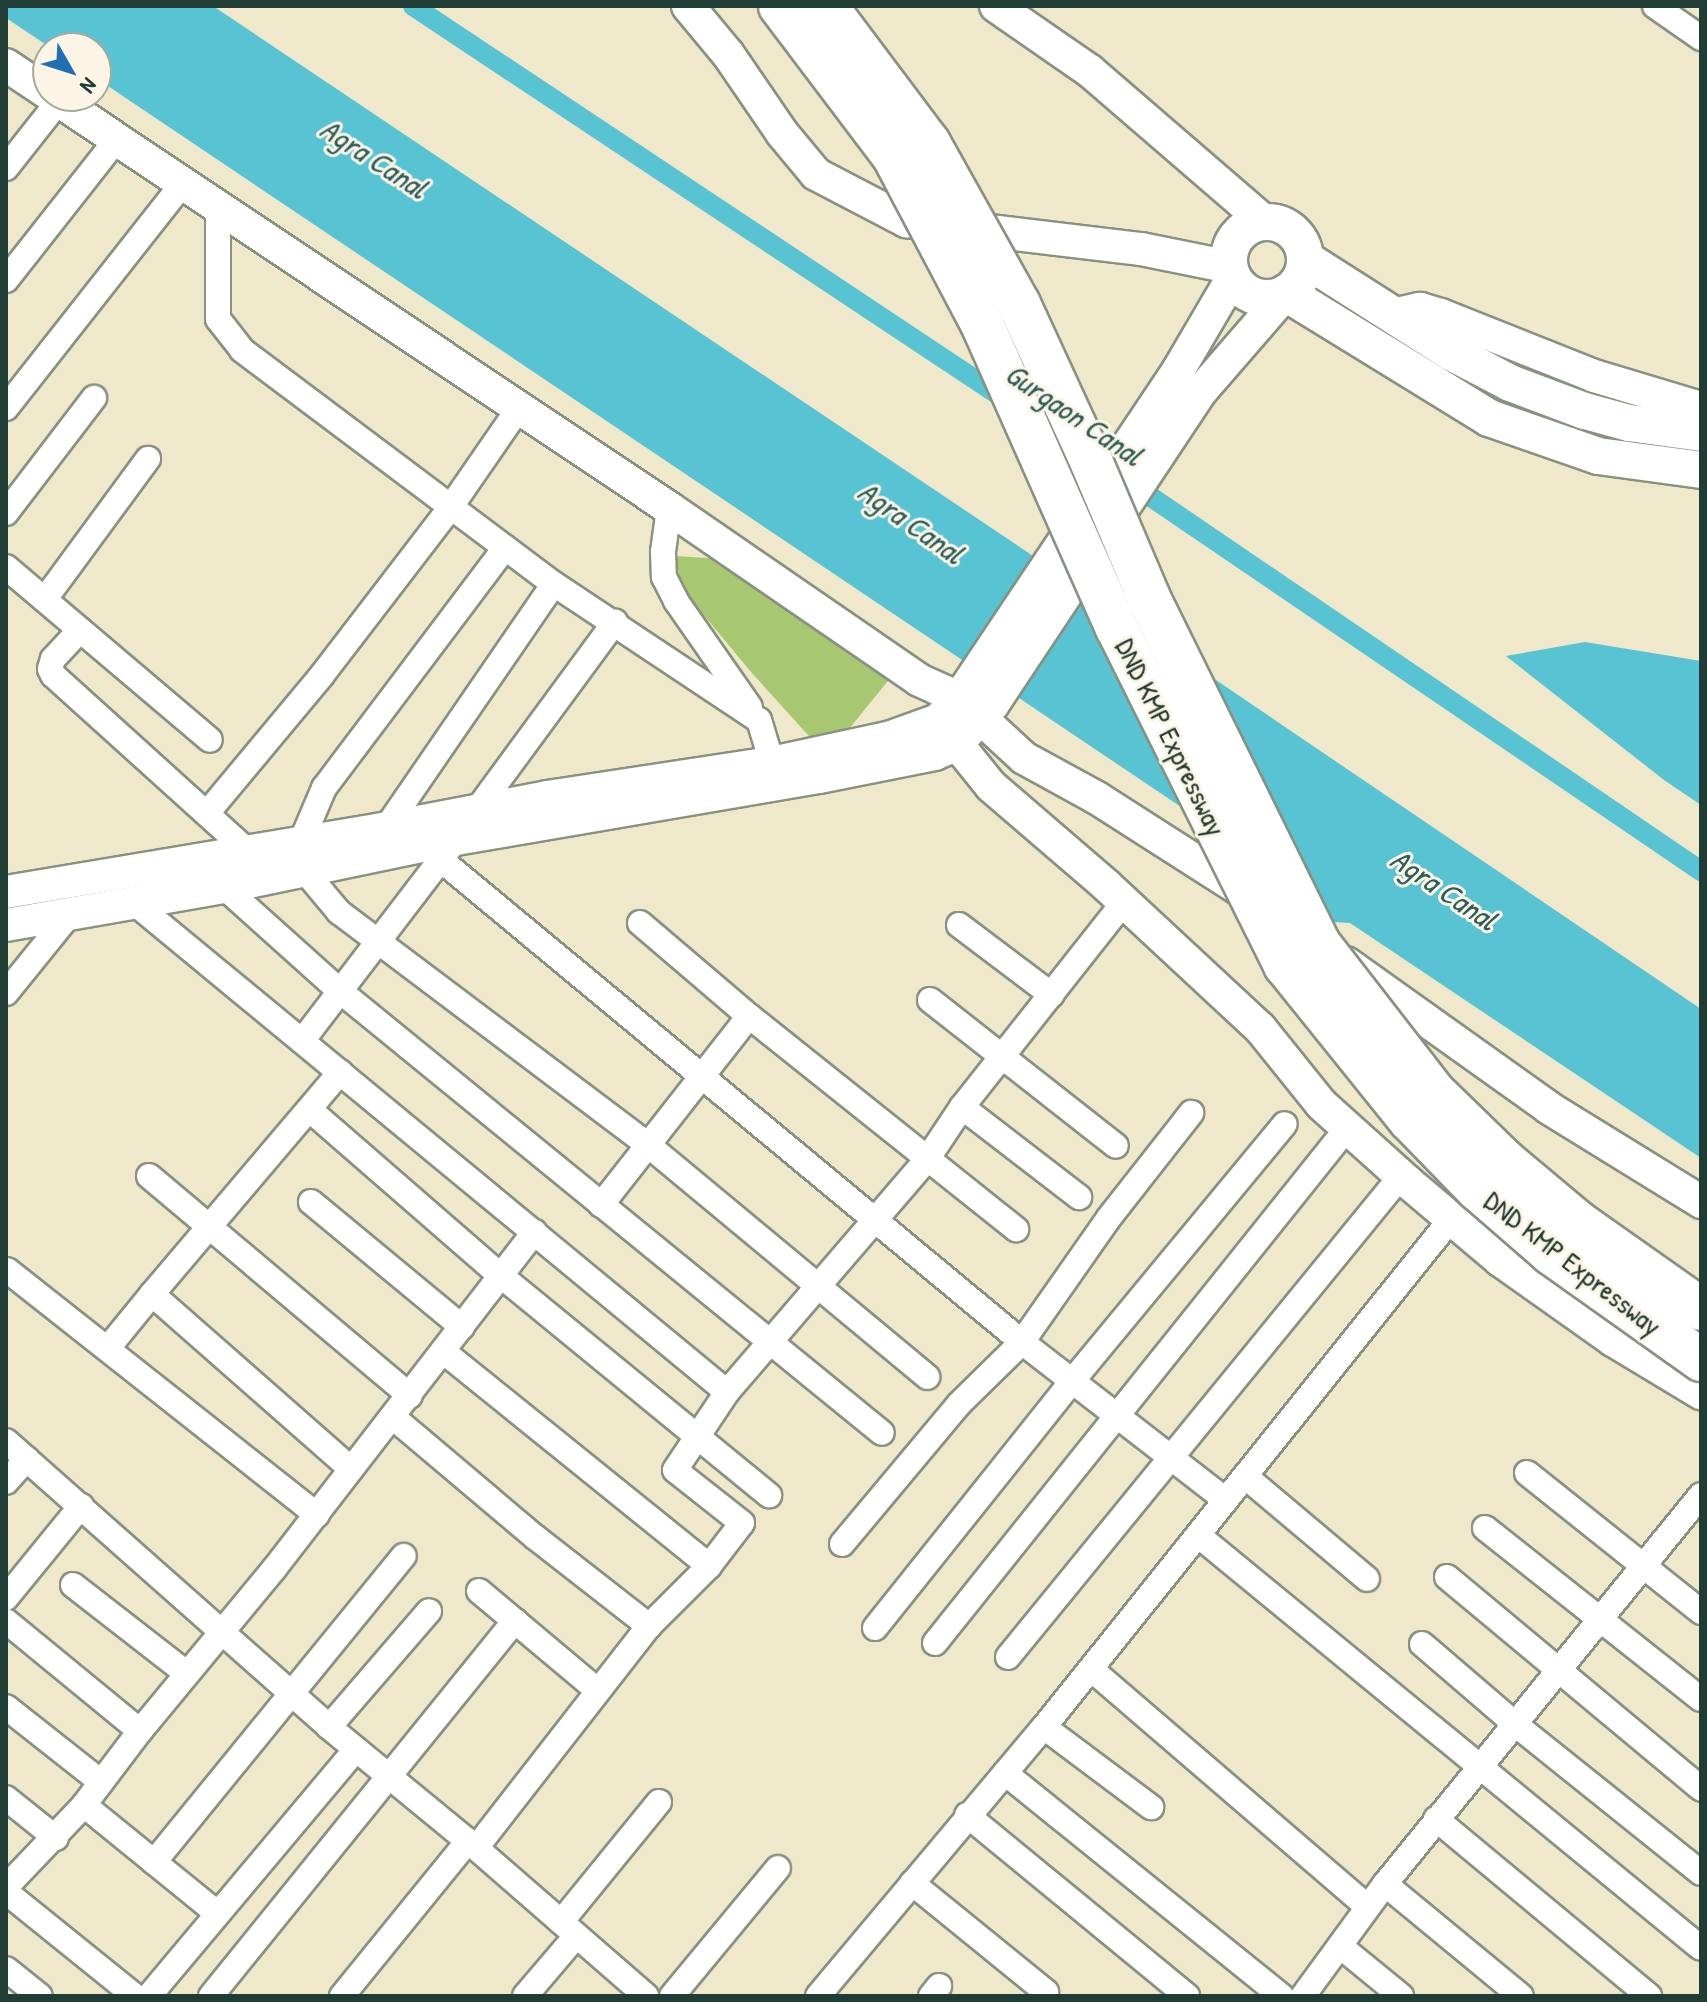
<!DOCTYPE html>
<style>
body{margin:0}
#map{position:relative;width:1707px;height:2002px;overflow:hidden;background:#efe8cb;font-family:"Patrick Hand",sans-serif}
div>[style]{position:absolute}
.green>*{inset:0;background:#a7c871}
.water>*{inset:0;background:#58c3d3}
.canal>*{height:20px;margin:-10px;padding:0 10px;transform-origin:10px;border-radius:10px;background:#58c3d3}
.roads{filter:drop-shadow(2px 0 #879280) drop-shadow(-2px 0 #879280) drop-shadow(0 2px #879280) drop-shadow(0 -2px #879280)}
.street>*{height:24px;margin:-12px;padding:0 12px;transform-origin:12px;border-radius:12px;background:#fff}
.secondary>*{height:32px;margin:-16px;padding:0 16px;transform-origin:16px;border-radius:16px;background:#fff}
.primary>*{height:36px;margin:-18px;padding:0 18px;transform-origin:18px;border-radius:18px;background:#fff}
.primary>.ring{margin:-18px;padding:0;box-sizing:content-box;background:none;border:36px solid #fff;border-radius:50%}
.bridges{filter:drop-shadow(2px 0 #879280) drop-shadow(-2px 0 #879280) drop-shadow(0 2px #879280) drop-shadow(0 -2px #879280)}
.highway-bridge>*{height:42px;margin:-21px;padding:0 21px;transform-origin:21px;border-radius:21px;background:#fff}
span{translate:-50% -50%;white-space:nowrap;text-align:center;line-height:1.15;-webkit-text-stroke:6px #fcf5e5;paint-order:stroke}
.street-label{font-size:28px;color:#1f3d34}
.water-label{font-size:30px;color:#2d5e5c;font-style:italic}
.frame{position:absolute;inset:0;border:8px solid #1f3d34;pointer-events:none}
.north{position:absolute;left:32px;top:32px;width:80px;height:80px;box-sizing:border-box;background:#fcf5e5;border:2px solid #a4ab9e;border-radius:50%;rotate:129deg;font-size:22px;font-weight:700;line-height:32px;text-align:center;color:#1f3d34}
.north::after{content:'';display:block;margin:auto;width:28px;height:36px;background:#1f6fb2;clip-path:polygon(50% 0,100% 100%,50% 72%,0 100%)}
</style>
<div id="map">
<div class="green">
<div style="clip-path:polygon(674px 556px,725px 559px,896px 671px,827px 756px,751px 672px,683px 590px)"></div>
</div>
<div class="water">
<div style="clip-path:polygon(6px 6px,213px 6px,1002px 535px,1701px 1009px,1701px 1158px,1350px 923px,1334px 922px,1261px 871px,1266px 864px,96px 78px,96px 48px,51px 48px,6px 18px)"></div>
<div style="clip-path:polygon(1585px 642px,1701px 661px,1701px 805px,1664px 780px,1506px 656px)"></div>
</div>
<div class="canal">
<div style="left:413px;top:6px;width:716px;rotate:33.6deg"></div>
<div style="left:1129px;top:482px;width:692px;rotate:34.22deg"></div>
</div>
<div class="roads">
<div class="street">
<div style="left:1655px;top:6px;width:56px;rotate:34.8deg"></div>
<div style="left:6px;top:168px;width:85px;rotate:-51.7deg"></div>
<div style="left:218px;top:206px;width:113px;rotate:90deg"></div>
<div style="left:218px;top:319px;width:39px;rotate:52deg"></div>
<div style="left:242px;top:350px;width:390px;rotate:36.9deg"></div>
<div style="left:554px;top:584px;width:246px;rotate:33.6deg"></div>
<div style="left:759px;top:720px;width:45px;rotate:73.2deg"></div>
<div style="left:6px;top:280px;width:179px;rotate:-51.8deg"></div>
<div style="left:6px;top:408px;width:286px;rotate:-51.8deg"></div>
<div style="left:669px;top:508px;width:44px;rotate:97.8deg"></div>
<div style="left:663px;top:552px;width:25px;rotate:88deg"></div>
<div style="left:664px;top:577px;width:27px;rotate:63deg"></div>
<div style="left:676px;top:601px;width:129px;rotate:55.1deg"></div>
<div style="left:6px;top:513px;width:145px;rotate:-52.6deg"></div>
<div style="left:6px;top:567px;width:267px;rotate:40.3deg"></div>
<div style="left:45px;top:599px;width:174px;rotate:-53.7deg"></div>
<div style="left:80px;top:630px;width:40px;rotate:133deg"></div>
<div style="left:53px;top:659px;width:10px;rotate:107deg"></div>
<div style="left:50px;top:669px;width:7px;rotate:63deg"></div>
<div style="left:53px;top:675px;width:263px;rotate:42.1deg"></div>
<div style="left:476px;top:811px;width:235px;rotate:-53.7deg"></div>
<div style="left:208px;top:812px;width:178px;rotate:-50.2deg"></div>
<div style="left:322px;top:675px;width:210px;rotate:-52.5deg"></div>
<div style="left:450px;top:508px;width:121px;rotate:-55.4deg"></div>
<div style="left:386px;top:828px;width:296px;rotate:-55.5deg"></div>
<div style="left:301px;top:842px;width:59px;rotate:-66.9deg"></div>
<div style="left:324px;top:788px;width:301px;rotate:-53deg"></div>
<div style="left:441px;top:860px;width:755px;rotate:39.68deg"></div>
<div style="left:1022px;top:1342px;width:258px;rotate:37.8deg"></div>
<div style="left:303px;top:869px;width:56px;rotate:50.1deg"></div>
<div style="left:339px;top:912px;width:387px;rotate:37deg"></div>
<div style="left:648px;top:1145px;width:363px;rotate:39.7deg"></div>
<div style="left:224px;top:887px;width:156px;rotate:41.9deg"></div>
<div style="left:340px;top:991px;width:699px;rotate:39.2deg"></div>
<div style="left:132px;top:901px;width:771px;rotate:39.53deg"></div>
<div style="left:640px;top:923px;width:143px;rotate:40.5deg"></div>
<div style="left:749px;top:1016px;width:342px;rotate:38.6deg"></div>
<div style="left:959px;top:925px;width:116px;rotate:37deg"></div>
<div style="left:6px;top:993px;width:102px;rotate:-51deg"></div>
<div style="left:930px;top:1000px;width:236px;rotate:38.1deg"></div>
<div style="left:302px;top:1041px;width:242px;rotate:-52.6deg"></div>
<div style="left:962px;top:1107px;width:148px;rotate:37.6deg"></div>
<div style="left:310px;top:1110px;width:252px;rotate:41deg"></div>
<div style="left:500px;top:1275px;width:348px;rotate:39.3deg"></div>
<div style="left:149px;top:1176px;width:341px;rotate:40.1deg"></div>
<div style="left:311px;top:1202px;width:196px;rotate:39.6deg"></div>
<div style="left:601px;top:1205px;width:240px;rotate:-51.9deg"></div>
<div style="left:7px;top:1270px;width:395px;rotate:38.3deg"></div>
<div style="left:152px;top:1294px;width:291px;rotate:-49.7deg"></div>
<div style="left:108px;top:1348px;width:70px;rotate:-50.8deg"></div>
<div style="left:152px;top:1294px;width:265px;rotate:41.3deg"></div>
<div style="left:444px;top:1352px;width:341px;rotate:38.9deg"></div>
<div style="left:394px;top:1418px;width:185px;rotate:40.2deg"></div>
<div style="left:535px;top:1537px;width:145px;rotate:38deg"></div>
<div style="left:6px;top:1441px;width:431px;rotate:41.5deg"></div>
<div style="left:329px;top:1727px;width:180px;rotate:39.4deg"></div>
<div style="left:468px;top:1841px;width:236px;rotate:41deg"></div>
<div style="left:1527px;top:1473px;width:223px;rotate:38.6deg"></div>
<div style="left:1246px;top:1477px;width:158px;rotate:40.1deg"></div>
<div style="left:6px;top:1482px;width:31px;rotate:-48deg"></div>
<div style="left:1485px;top:1528px;width:275px;rotate:38.4deg"></div>
<div style="left:1199px;top:1536px;width:649px;rotate:39.38deg"></div>
<div style="left:842px;top:1544px;width:182px;rotate:-50.1deg"></div>
<div style="left:959px;top:1404px;width:88px;rotate:-44.5deg"></div>
<div style="left:1022px;top:1342px;width:150px;rotate:-55deg"></div>
<div style="left:1108px;top:1219px;width:135px;rotate:-51.9deg"></div>
<div style="left:1447px;top:1577px;width:331px;rotate:39.8deg"></div>
<div style="left:73px;top:1585px;width:143px;rotate:37.9deg"></div>
<div style="left:479px;top:1591px;width:155px;rotate:40deg"></div>
<div style="left:6px;top:1598px;width:119px;rotate:-50.8deg"></div>
<div style="left:6px;top:1621px;width:173px;rotate:39.4deg"></div>
<div style="left:875px;top:1628px;width:317px;rotate:-51.4deg"></div>
<div style="left:1073px;top:1380px;width:332px;rotate:-50.4deg"></div>
<div style="left:935px;top:1643px;width:642px;rotate:-51.33deg"></div>
<div style="left:1422px;top:1644px;width:123px;rotate:40.7deg"></div>
<div style="left:1515px;top:1724px;width:238px;rotate:38.7deg"></div>
<div style="left:1008px;top:1657px;width:607px;rotate:-50.75deg"></div>
<div style="left:1091px;top:1669px;width:364px;rotate:40.7deg"></div>
<div style="left:6px;top:1707px;width:121px;rotate:38.3deg"></div>
<div style="left:329px;top:1727px;width:153px;rotate:-49.2deg"></div>
<div style="left:1044px;top:1727px;width:134px;rotate:36.8deg"></div>
<div style="left:1005px;top:1773px;width:355px;rotate:38.9deg"></div>
<div style="left:6px;top:1798px;width:64px;rotate:38.7deg"></div>
<div style="left:84px;top:1805px;width:171px;rotate:39.1deg"></div>
<div style="left:967px;top:1815px;width:285px;rotate:39.4deg"></div>
<div style="left:1436px;top:1819px;width:277px;rotate:39.7deg"></div>
<div style="left:476px;top:1848px;width:281px;rotate:-52.1deg"></div>
<div style="left:649px;top:1626px;width:85px;rotate:-45deg"></div>
<div style="left:709px;top:1566px;width:54px;rotate:-52.5deg"></div>
<div style="left:742px;top:1523px;width:85px;rotate:-141.7deg"></div>
<div style="left:675px;top:1470px;width:94px;rotate:-56.3deg"></div>
<div style="left:727px;top:1392px;width:308px;rotate:-49.3deg"></div>
<div style="left:928px;top:1158px;width:61px;rotate:-56.3deg"></div>
<div style="left:962px;top:1107px;width:261px;rotate:-51.7deg"></div>
<div style="left:154px;top:1862px;width:395px;rotate:-50.8deg"></div>
<div style="left:912px;top:1883px;width:173px;rotate:39.1deg"></div>
<div style="left:1385px;top:1884px;width:176px;rotate:39.5deg"></div>
<div style="left:6px;top:1887px;width:113px;rotate:-46.4deg"></div>
<div style="left:84px;top:1805px;width:93px;rotate:-52.9deg"></div>
<div style="left:140px;top:1731px;width:210px;rotate:-50.4deg"></div>
<div style="left:274px;top:1569px;width:426px;rotate:-52.3deg"></div>
<div style="left:6px;top:1892px;width:166px;rotate:38.9deg"></div>
<div style="left:561px;top:1922px;width:155px;rotate:-50.8deg"></div>
<div style="left:1340px;top:1946px;width:79px;rotate:39.3deg"></div>
<div style="left:6px;top:1969px;width:43px;rotate:38.5deg"></div>
<div style="left:149px;top:1996px;width:322px;rotate:-50deg"></div>
<div style="left:211px;top:1996px;width:483px;rotate:-51deg"></div>
<div style="left:342px;top:1996px;width:200px;rotate:-50.9deg"></div>
<div style="left:525px;top:1996px;width:79px;rotate:-49.6deg"></div>
<div style="left:672px;top:1996px;width:166px;rotate:-50.4deg"></div>
<div style="left:818px;top:1996px;width:351px;rotate:-50deg"></div>
<div style="left:1044px;top:1727px;width:651px;rotate:-51.3deg"></div>
<div style="left:931px;top:1996px;width:13px;rotate:-51deg"></div>
<div style="left:1303px;top:1996px;width:139px;rotate:-53.8deg"></div>
<div style="left:1385px;top:1884px;width:501px;rotate:-50.91deg"></div>
</div>
<div class="secondary">
<div style="left:688px;top:6px;width:62px;rotate:50.2deg"></div>
<div style="left:728px;top:54px;width:96px;rotate:55.6deg"></div>
<div style="left:782px;top:133px;width:53px;rotate:50.3deg"></div>
<div style="left:816px;top:174px;width:102px;rotate:27.6deg"></div>
<div style="left:906px;top:221px;width:237px;rotate:6.8deg"></div>
<div style="left:1141px;top:249px;width:91px;rotate:11.4deg"></div>
<div style="left:996px;top:6px;width:114px;rotate:34.7deg"></div>
<div style="left:1090px;top:71px;width:231px;rotate:40.8deg"></div>
<div style="left:6px;top:65px;width:50px;rotate:33.7deg"></div>
<div style="left:52px;top:96px;width:742px;rotate:33.73deg"></div>
<div style="left:669px;top:508px;width:303px;rotate:34.5deg"></div>
<div style="left:919px;top:680px;width:44px;rotate:24.2deg"></div>
<div style="left:959px;top:698px;width:88px;rotate:42.7deg"></div>
<div style="left:1024px;top:758px;width:83px;rotate:28.7deg"></div>
<div style="left:1097px;top:798px;width:184px;rotate:32.6deg"></div>
<div style="left:1393px;top:315px;width:28px;rotate:-13deg"></div>
<div style="left:1420px;top:309px;width:22px;rotate:16deg"></div>
<div style="left:1441px;top:315px;width:165px;rotate:21.7deg"></div>
<div style="left:1594px;top:376px;width:112px;rotate:16.7deg"></div>
<div style="left:945px;top:729px;width:73px;rotate:51.1deg"></div>
<div style="left:991px;top:786px;width:152px;rotate:40.7deg"></div>
<div style="left:1106px;top:885px;width:210px;rotate:42.9deg"></div>
<div style="left:1260px;top:1028px;width:97px;rotate:51.2deg"></div>
<div style="left:1321px;top:1104px;width:118px;rotate:41.9deg"></div>
<div style="left:1409px;top:1183px;width:119px;rotate:40.2deg"></div>
<div style="left:1500px;top:1260px;width:138px;rotate:35.3deg"></div>
<div style="left:1613px;top:1340px;width:103px;rotate:31.1deg"></div>
<div style="left:6px;top:892px;width:365px;rotate:-9.5deg"></div>
<div style="left:366px;top:832px;width:184px;rotate:-10.9deg"></div>
<div style="left:547px;top:797px;width:228px;rotate:-8.6deg"></div>
<div style="left:772px;top:763px;width:122px;rotate:-12.3deg"></div>
<div style="left:891px;top:737px;width:50px;rotate:-19.9deg"></div>
<div style="left:938px;top:720px;width:30px;rotate:-46deg"></div>
<div style="left:959px;top:698px;width:396px;rotate:-56.2deg"></div>
<div style="left:1179px;top:369px;width:107px;rotate:-59.6deg"></div>
<div style="left:6px;top:925px;width:221px;rotate:-9.9deg"></div>
<div style="left:224px;top:887px;width:237px;rotate:-11.7deg"></div>
<div style="left:456px;top:839px;width:368px;rotate:-9.7deg"></div>
<div style="left:819px;top:777px;width:118px;rotate:-11.2deg"></div>
<div style="left:935px;top:754px;width:24px;rotate:-24deg"></div>
<div style="left:957px;top:744px;width:54px;rotate:-48deg"></div>
<div style="left:993px;top:704px;width:377px;rotate:-56.4deg"></div>
<div style="left:1202px;top:390px;width:128px;rotate:-49.1deg"></div>
<div style="left:1346px;top:963px;width:249px;rotate:35.5deg"></div>
<div style="left:1549px;top:1108px;width:179px;rotate:31.7deg"></div>
</div>
<div class="primary">
<div class="ring" style="left:1229px;top:222px;width:40px;height:40px"></div>
<div style="left:1305px;top:259px;width:173px;rotate:32.5deg"></div>
<div style="left:1451px;top:352px;width:67px;rotate:27.7deg"></div>
<div style="left:1510px;top:383px;width:80px;rotate:20.5deg"></div>
<div style="left:1585px;top:411px;width:46px;rotate:15.3deg"></div>
<div style="left:1629px;top:423px;width:73px;rotate:7.9deg"></div>
<div style="left:1286px;top:293px;width:238px;rotate:31.6deg"></div>
<div style="left:1489px;top:418px;width:115px;rotate:19.2deg"></div>
<div style="left:1598px;top:456px;width:104px;rotate:7.7deg"></div>
</div>
</div>
<div class="bridges">
<div class="highway-bridge">
<div style="left:780px;top:6px;width:189px;rotate:52.9deg"></div>
<div style="left:894px;top:157px;width:191px;rotate:62.2deg"></div>
<div style="left:983px;top:326px;width:330px;rotate:66.1deg"></div>
<div style="left:1117px;top:628px;width:377px;rotate:63.5deg"></div>
<div style="left:1285px;top:965px;width:198px;rotate:51.2deg"></div>
<div style="left:1409px;top:1119px;width:98px;rotate:45.8deg"></div>
<div style="left:1477px;top:1189px;width:99px;rotate:40.9deg"></div>
<div style="left:1552px;top:1254px;width:183px;rotate:35.4deg"></div>
<div style="left:826px;top:6px;width:171px;rotate:53.1deg"></div>
<div style="left:929px;top:143px;width:184px;rotate:60.8deg"></div>
<div style="left:1019px;top:304px;width:165px;rotate:65.3deg"></div>
<div style="left:1088px;top:454px;width:156px;rotate:67deg"></div>
<div style="left:1149px;top:598px;width:387px;rotate:63.8deg"></div>
<div style="left:1320px;top:945px;width:187px;rotate:52.2deg"></div>
<div style="left:1435px;top:1093px;width:98px;rotate:44.2deg"></div>
<div style="left:1505px;top:1161px;width:97px;rotate:40deg"></div>
<div style="left:1579px;top:1223px;width:149px;rotate:35.2deg"></div>
</div>
</div>
<div class="street-label">
<span style="left:1171px;top:737px;rotate:64deg">DND KMP Expressway</span>
<span style="left:1573px;top:1263px;rotate:38deg">DND KMP Expressway</span>
</div>
<div class="water-label">
<span style="left:374px;top:158px;rotate:33deg">Agra Canal</span>
<span style="left:1074px;top:414px;rotate:34deg">Gurgaon Canal</span>
<span style="left:911px;top:522px;rotate:35deg">Agra Canal</span>
<span style="left:1444px;top:889px;rotate:34deg">Agra Canal</span>
</div>
<div class="frame"></div>
<div class="north">N</div>
</div>
